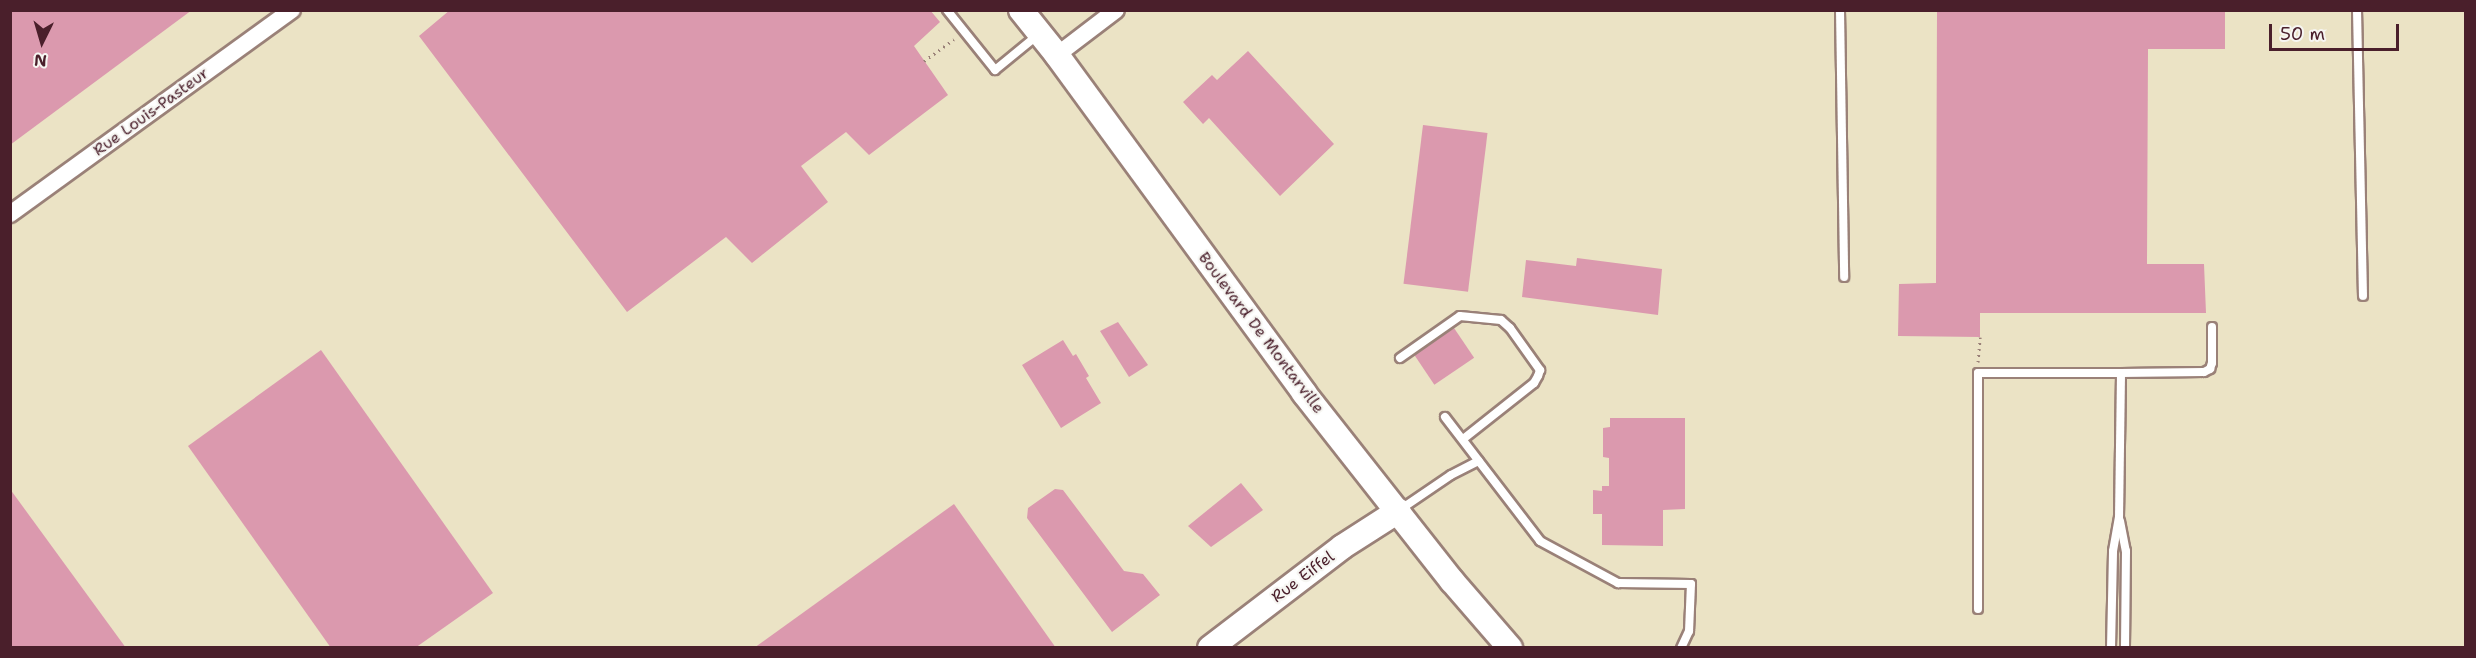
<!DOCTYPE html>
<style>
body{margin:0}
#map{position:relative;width:2476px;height:658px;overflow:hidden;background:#ebe3c5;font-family:"Shantell Sans",sans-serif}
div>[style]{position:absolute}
.building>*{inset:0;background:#db99ae;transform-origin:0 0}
.path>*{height:3px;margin-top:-1.5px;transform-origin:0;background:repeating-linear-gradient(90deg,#9a8178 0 1.5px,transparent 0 6px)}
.roads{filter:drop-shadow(2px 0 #9a8178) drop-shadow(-2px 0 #9a8178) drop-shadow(0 2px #9a8178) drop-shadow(0 -2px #9a8178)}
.lane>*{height:8px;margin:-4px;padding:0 4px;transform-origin:4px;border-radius:4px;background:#fff}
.street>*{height:16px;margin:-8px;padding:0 8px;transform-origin:8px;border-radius:8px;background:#fff}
.secondary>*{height:24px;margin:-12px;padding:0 12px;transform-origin:12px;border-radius:12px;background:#fff}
span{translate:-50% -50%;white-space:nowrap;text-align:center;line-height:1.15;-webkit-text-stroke:4.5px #f6f6f2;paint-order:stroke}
.street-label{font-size:16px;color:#4a1f2b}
.frame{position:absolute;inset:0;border:12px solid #4a1f2b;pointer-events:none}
.north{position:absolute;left:12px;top:12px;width:60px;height:60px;-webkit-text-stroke:4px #f6f6f2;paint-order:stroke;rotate:185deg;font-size:16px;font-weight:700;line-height:24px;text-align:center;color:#4a1f2b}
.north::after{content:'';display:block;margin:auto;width:21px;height:27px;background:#4a1f2b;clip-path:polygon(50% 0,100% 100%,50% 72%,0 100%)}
.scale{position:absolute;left:2269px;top:24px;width:130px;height:27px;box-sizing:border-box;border:3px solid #4a1f2b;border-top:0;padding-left:8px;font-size:18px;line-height:21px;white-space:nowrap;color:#4a1f2b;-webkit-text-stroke:4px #f6f6f2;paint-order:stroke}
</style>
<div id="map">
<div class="building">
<div style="clip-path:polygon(10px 10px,192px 10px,10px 145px)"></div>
<div style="clip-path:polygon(450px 10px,930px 10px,940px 22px,914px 46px,948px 95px,869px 155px,846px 132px,801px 166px,828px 202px,752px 263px,726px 237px,627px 312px,419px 36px)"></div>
<div style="clip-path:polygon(1937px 10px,2225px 10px,2225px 49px,2148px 49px,2147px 264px,2204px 264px,2206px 313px,1980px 313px,1980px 337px,1898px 336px,1899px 284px,1936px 283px)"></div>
<div style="clip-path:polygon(1248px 51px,1334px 144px,1280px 196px,1209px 118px,1203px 124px,1183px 102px,1212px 75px,1217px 80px)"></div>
<div style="left:1423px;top:125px;width:65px;height:160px;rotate:7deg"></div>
<div style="clip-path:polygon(1577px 258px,1662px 269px,1658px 315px,1522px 297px,1526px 260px,1576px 266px)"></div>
<div style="clip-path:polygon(1118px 322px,1148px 365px,1129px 377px,1100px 331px)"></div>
<div style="left:1454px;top:328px;width:36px;height:48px;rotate:56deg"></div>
<div style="clip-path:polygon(1063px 340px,1073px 356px,1076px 354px,1089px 376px,1086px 378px,1101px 403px,1061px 428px,1022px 365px)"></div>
<div style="clip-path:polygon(321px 350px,493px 593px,415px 648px,331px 648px,188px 446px)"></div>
<div style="clip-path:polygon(1610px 418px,1685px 418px,1685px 509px,1663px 510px,1663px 546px,1602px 545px,1602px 514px,1593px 514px,1593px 490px,1602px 491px,1602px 486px,1609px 486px,1609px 458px,1603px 457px,1603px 428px,1610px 427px)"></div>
<div style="clip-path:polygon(1241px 483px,1263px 510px,1211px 547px,1188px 526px)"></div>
<div style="clip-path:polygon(10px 489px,126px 648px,10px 648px)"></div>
<div style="clip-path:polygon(1055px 489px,1063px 490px,1124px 571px,1143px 574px,1160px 595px,1112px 632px,1027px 518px,1028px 508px)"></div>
<div style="clip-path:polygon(954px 504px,1056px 648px,754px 648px)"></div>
</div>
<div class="path">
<div style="left:924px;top:61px;width:37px;rotate:-36deg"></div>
<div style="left:1978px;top:362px;width:25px;rotate:-85deg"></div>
</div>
<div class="roads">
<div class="lane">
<div style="left:947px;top:10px;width:77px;rotate:51.3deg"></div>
<div style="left:995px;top:70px;width:57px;rotate:-39.3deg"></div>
<div style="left:1840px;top:10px;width:267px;rotate:89.1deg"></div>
<div style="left:2357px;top:10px;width:286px;rotate:88.8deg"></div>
<div style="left:1400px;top:358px;width:73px;rotate:-35deg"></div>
<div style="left:1460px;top:316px;width:41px;rotate:5.6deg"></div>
<div style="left:1501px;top:320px;width:12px;rotate:42deg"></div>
<div style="left:1510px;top:328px;width:52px;rotate:54.5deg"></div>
<div style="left:1540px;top:370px;width:6px;rotate:108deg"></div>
<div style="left:1538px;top:376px;width:8px;rotate:120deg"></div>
<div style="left:1534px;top:383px;width:90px;rotate:141.7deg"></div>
<div style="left:1445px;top:417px;width:156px;rotate:52.5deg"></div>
<div style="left:1540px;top:541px;width:89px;rotate:28.3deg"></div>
<div style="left:1618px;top:583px;width:73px;rotate:0.8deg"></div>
<div style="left:1691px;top:584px;width:47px;rotate:92.4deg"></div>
<div style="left:1689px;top:631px;width:19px;rotate:115deg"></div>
<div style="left:1401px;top:509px;width:60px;rotate:-34.2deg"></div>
<div style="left:1451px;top:475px;width:31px;rotate:-27deg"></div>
<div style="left:2120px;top:521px;width:31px;rotate:79deg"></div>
<div style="left:2126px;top:551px;width:97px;rotate:90.6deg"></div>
<div style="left:1978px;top:609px;width:236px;rotate:-90deg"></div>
<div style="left:1978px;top:373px;width:143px"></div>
<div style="left:2111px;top:648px;width:97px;rotate:-88.8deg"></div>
<div style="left:2113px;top:551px;width:34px;rotate:-80deg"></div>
<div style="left:2119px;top:518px;width:145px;rotate:-89.2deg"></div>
<div style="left:2121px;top:373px;width:83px;rotate:-0.7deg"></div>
<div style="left:2204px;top:372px;width:7px;rotate:-27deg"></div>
<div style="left:2210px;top:369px;width:6px;rotate:-72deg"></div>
<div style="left:2212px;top:363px;width:36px;rotate:-90deg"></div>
</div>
<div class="street">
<div style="left:1057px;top:55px;width:74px;rotate:-37.3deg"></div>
<div style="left:10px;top:214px;width:348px;rotate:-35.9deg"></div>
</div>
<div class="secondary">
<div style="left:1021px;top:10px;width:58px;rotate:51.3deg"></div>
<div style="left:1057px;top:55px;width:419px;rotate:53.8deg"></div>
<div style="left:1304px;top:393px;width:239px;rotate:51.8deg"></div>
<div style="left:1452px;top:581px;width:89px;rotate:49.1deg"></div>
<div style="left:1210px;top:648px;width:166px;rotate:-37.4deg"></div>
<div style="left:1342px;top:547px;width:67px;rotate:-32.7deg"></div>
</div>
</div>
<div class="street-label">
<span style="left:151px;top:112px;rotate:-36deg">Rue Louis-Pasteur</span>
<span style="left:1261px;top:333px;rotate:53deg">Boulevard De Montarville</span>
<span style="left:1303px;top:577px;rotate:-37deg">Rue Eiffel</span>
</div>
<div class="frame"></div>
<div class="north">N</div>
<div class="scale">50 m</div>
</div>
